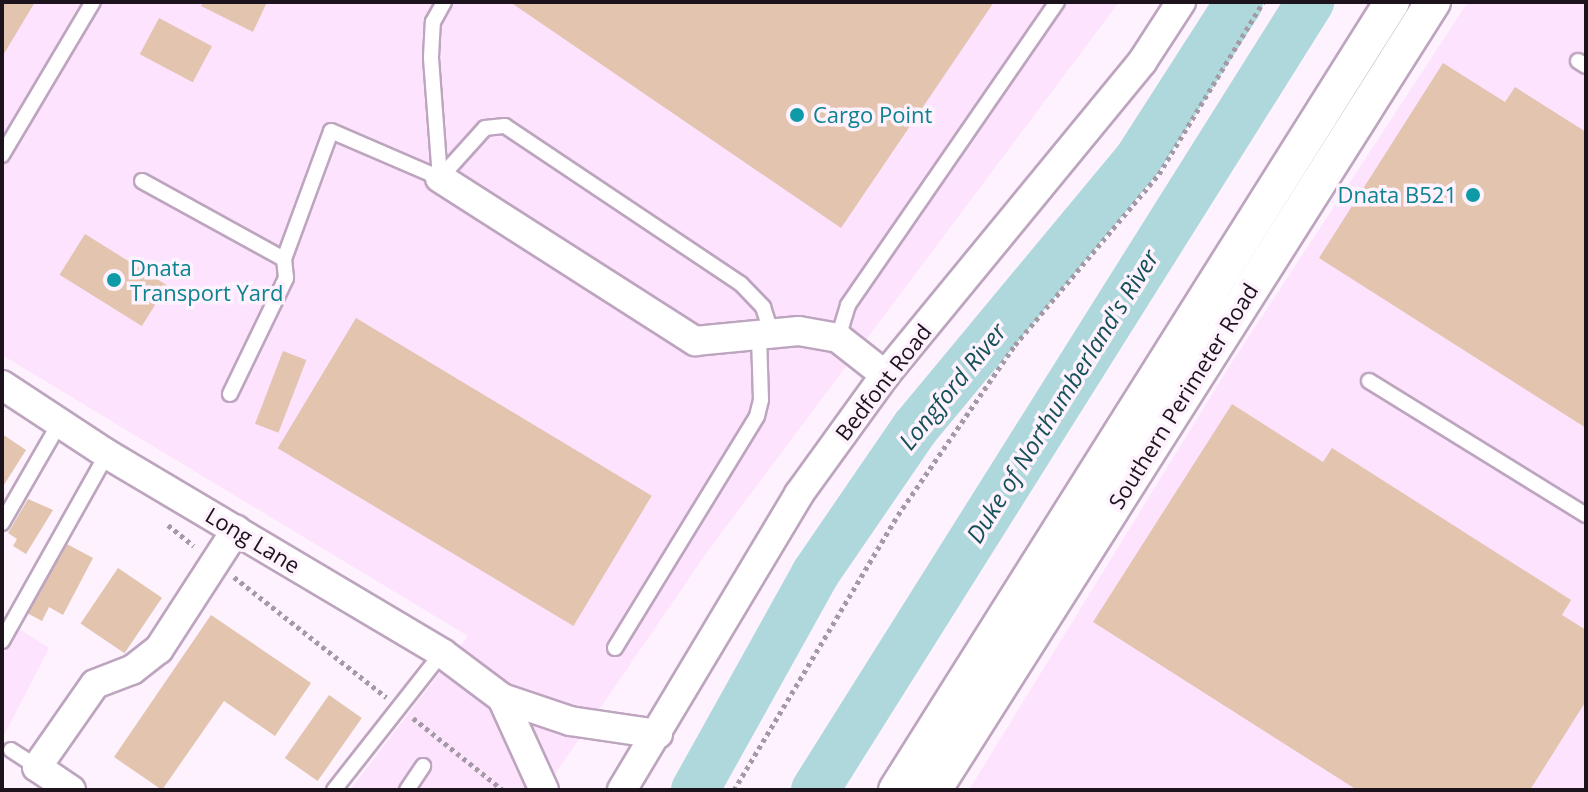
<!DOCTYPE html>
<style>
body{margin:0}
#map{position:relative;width:1588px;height:792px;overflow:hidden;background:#fdf2fd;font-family:"Open Sans",sans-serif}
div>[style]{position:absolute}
.built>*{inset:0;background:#fde3fd}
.river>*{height:48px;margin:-24px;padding:0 24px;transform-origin:24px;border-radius:24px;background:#afd8dd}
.building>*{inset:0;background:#e2c4af;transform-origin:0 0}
.path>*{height:5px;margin-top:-2.5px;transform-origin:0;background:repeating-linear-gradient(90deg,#a49aa5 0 4px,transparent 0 8px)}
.roads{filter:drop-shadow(2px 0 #bea5bf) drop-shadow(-2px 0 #bea5bf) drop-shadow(0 2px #bea5bf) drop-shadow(0 -2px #bea5bf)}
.service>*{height:14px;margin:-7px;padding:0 7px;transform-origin:7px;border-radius:7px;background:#fff}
.minor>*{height:28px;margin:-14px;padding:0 14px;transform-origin:14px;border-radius:14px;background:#fff}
.tertiary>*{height:34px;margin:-17px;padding:0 17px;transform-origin:17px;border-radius:17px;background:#fff}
.dots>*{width:22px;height:22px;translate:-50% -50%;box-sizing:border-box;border:4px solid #fdf2fd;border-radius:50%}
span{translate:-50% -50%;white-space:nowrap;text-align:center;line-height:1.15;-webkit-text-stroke:7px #fdf2fd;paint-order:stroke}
.culture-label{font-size:22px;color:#0d838f}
.left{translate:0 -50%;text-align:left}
.right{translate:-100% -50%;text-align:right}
.street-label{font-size:22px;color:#1c131d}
.water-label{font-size:24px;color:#165158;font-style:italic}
.frame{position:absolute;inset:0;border:4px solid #1c131d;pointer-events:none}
</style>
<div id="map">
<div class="built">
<div style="clip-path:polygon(2px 2px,1119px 2px,707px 552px,544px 790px,350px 790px,468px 636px,2px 355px)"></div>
<div style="clip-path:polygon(1468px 2px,1586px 2px,1586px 790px,969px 790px,1229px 367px)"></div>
<div style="clip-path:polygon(18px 628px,49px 648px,2px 739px,2px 656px)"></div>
</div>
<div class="river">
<div style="left:695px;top:790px;width:247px;rotate:-60.9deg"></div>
<div style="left:815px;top:574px;width:177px;rotate:-55.6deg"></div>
<div style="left:915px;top:428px;width:347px;rotate:-50.3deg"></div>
<div style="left:1137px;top:161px;width:189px;rotate:-57.3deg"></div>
<div style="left:815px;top:790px;width:931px;rotate:-57.86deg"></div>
</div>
<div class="building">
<div style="clip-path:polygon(2px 2px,35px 2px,2px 57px)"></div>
<div style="clip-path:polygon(203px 2px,267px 2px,253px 32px,201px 6px)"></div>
<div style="clip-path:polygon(510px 2px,994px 2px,841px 228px)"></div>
<div style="left:159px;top:18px;width:60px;height:41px;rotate:28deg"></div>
<div style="clip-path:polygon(1443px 63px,1505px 102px,1515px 87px,1586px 132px,1586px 428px,1319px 258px)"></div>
<div style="left:85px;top:234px;width:97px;height:48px;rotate:32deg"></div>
<div style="left:356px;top:318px;width:345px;height:152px;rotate:31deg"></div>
<div style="left:283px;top:351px;width:25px;height:78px;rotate:21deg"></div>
<div style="clip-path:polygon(1232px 404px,1323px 462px,1332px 448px,1571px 600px,1562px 615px,1586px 630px,1586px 701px,1530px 790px,1357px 790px,1093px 622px)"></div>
<div style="clip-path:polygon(2px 434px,26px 450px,2px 488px)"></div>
<div style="clip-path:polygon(28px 499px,53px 510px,26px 554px,13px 546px,17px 539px,8px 533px)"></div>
<div style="clip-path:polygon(65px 543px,93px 558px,63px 615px,49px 607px,42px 621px,27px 613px)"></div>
<div style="left:118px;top:568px;width:53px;height:67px;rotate:34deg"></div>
<div style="clip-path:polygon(211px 615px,311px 683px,275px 736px,224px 701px,162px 790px,114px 757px)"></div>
<div style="left:329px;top:695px;width:40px;height:77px;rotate:35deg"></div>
</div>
<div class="path">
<div style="left:168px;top:525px;width:33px;rotate:39deg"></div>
<div style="left:234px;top:577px;width:194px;rotate:38.3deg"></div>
<div style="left:413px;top:718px;width:115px;rotate:38.7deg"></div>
<div style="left:734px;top:790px;width:320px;rotate:-59.2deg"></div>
<div style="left:898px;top:515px;width:206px;rotate:-55.5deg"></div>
<div style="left:1015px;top:345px;width:224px;rotate:-49.9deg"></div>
<div style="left:1159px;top:174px;width:201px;rotate:-58.8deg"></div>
</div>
<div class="roads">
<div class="service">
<div style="left:1578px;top:61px;width:9px;rotate:32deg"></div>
<div style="left:2px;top:155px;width:178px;rotate:-59.3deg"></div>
<div style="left:440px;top:178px;width:67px;rotate:-48deg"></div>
<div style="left:485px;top:128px;width:20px;rotate:-6deg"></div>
<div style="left:505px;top:126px;width:284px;rotate:33.8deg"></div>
<div style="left:741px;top:284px;width:32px;rotate:46deg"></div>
<div style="left:763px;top:307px;width:29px;rotate:72deg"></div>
<div style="left:440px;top:178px;width:121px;rotate:-94.3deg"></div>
<div style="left:431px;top:57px;width:35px;rotate:-87deg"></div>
<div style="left:433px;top:22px;width:23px;rotate:-61deg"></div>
<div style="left:142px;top:181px;width:162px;rotate:28.8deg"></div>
<div style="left:284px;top:259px;width:136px;rotate:-69.8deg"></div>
<div style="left:331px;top:131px;width:119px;rotate:23.3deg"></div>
<div style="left:838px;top:338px;width:34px;rotate:-73deg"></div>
<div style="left:848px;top:305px;width:368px;rotate:-55.4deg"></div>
<div style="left:1369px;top:381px;width:255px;rotate:31.7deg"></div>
<div style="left:230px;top:394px;width:129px;rotate:-64.2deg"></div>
<div style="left:286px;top:278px;width:19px;rotate:-96deg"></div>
<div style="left:2px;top:523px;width:114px;rotate:-60.1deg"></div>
<div style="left:2px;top:641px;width:214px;rotate:-60.7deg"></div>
<div style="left:615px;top:648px;width:272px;rotate:-58.5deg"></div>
<div style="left:757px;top:416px;width:16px;rotate:-76deg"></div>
<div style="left:761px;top:400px;width:62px;rotate:-91.8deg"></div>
<div style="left:11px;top:750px;width:31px;rotate:33deg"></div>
<div style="left:334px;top:790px;width:174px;rotate:-51.8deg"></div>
<div style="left:407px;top:790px;width:29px;rotate:-56deg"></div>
</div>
<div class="minor">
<div style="left:440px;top:178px;width:303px;rotate:32.6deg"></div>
<div style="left:695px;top:341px;width:104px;rotate:-5.5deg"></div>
<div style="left:799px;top:331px;width:40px;rotate:10deg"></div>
<div style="left:838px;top:338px;width:60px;rotate:38.2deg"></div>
<div style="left:2px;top:385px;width:126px;rotate:33.3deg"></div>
<div style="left:107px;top:454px;width:390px;rotate:30.7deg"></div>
<div style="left:442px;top:653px;width:75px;rotate:36.9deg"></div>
<div style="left:502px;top:698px;width:72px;rotate:18.7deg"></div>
<div style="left:570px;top:721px;width:89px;rotate:8.4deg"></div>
<div style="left:502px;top:698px;width:101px;rotate:65.5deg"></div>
<div style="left:71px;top:790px;width:41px;rotate:-145.9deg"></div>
<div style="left:37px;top:767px;width:101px;rotate:-55.1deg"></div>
<div style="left:95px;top:684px;width:40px;rotate:-21deg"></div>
<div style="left:132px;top:670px;width:34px;rotate:-38deg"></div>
<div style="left:159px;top:649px;width:142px;rotate:-57.1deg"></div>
<div style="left:622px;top:790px;width:345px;rotate:-59.1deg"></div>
<div style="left:799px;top:494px;width:147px;rotate:-54.1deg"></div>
<div style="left:885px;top:375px;width:405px;rotate:-50.6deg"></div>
<div style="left:1142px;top:62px;width:72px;rotate:-57deg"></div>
</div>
<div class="tertiary">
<div style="left:896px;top:790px;width:931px;rotate:-57.81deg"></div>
<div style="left:934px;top:790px;width:933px;rotate:-57.66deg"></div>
</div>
</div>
<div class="dots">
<div style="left:797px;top:115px;background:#0f9aa8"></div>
<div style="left:1473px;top:195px;background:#0f9aa8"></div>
<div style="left:114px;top:280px;background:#0f9aa8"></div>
</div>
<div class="culture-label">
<span class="left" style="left:813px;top:115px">Cargo Point</span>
<span class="right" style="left:1457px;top:195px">Dnata B521</span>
<span class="left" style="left:130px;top:280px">Dnata<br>Transport Yard</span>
</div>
<div class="street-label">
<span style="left:883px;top:382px;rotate:-52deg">Bedfont Road</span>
<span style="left:1183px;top:396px;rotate:-58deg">Southern Perimeter Road</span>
<span style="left:253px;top:540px;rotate:31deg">Long Lane</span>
</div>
<div class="water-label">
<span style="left:952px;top:386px;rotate:-51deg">Longford River</span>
<span style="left:1062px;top:396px;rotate:-58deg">Duke of Northumberland's River</span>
</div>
<div class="frame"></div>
</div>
